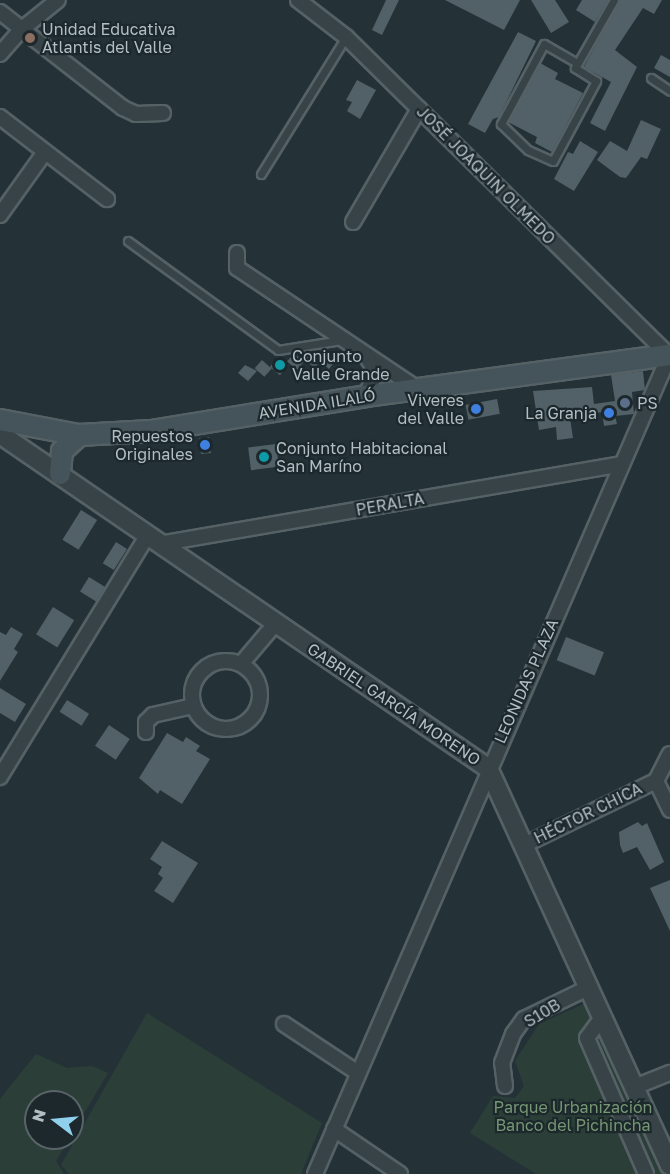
<!DOCTYPE html>
<meta charset="utf-8">
<style>
body{margin:0}
#map{position:relative;width:670px;height:1174px;overflow:hidden;background:#243237;font-family:"Golos Text",sans-serif}
div>[style]{position:absolute}
.green>*{inset:0;background:#2b3f38}
.building>*{inset:0;background:#516167;transform-origin:0 0}
.roads{filter:drop-shadow(2px 0 #556165) drop-shadow(-2px 0 #556165) drop-shadow(0 2px #556165) drop-shadow(0 -2px #556165)}
.service>*{height:7px;margin:-3.5px;padding:0 3.5px;transform-origin:3.5px;border-radius:3.5px;background:#374347}
.minor>*{height:14px;margin:-7px;padding:0 7px;transform-origin:7px;border-radius:7px;background:#374347}
.minor>.ring{margin:-7px;padding:0;box-sizing:content-box;background:none;border:14px solid #374347;border-radius:50%}
.tertiary>*{height:18px;margin:-9px;padding:0 9px;transform-origin:9px;border-radius:9px;background:#374347}
.secondary>*{height:20px;margin:-10px;padding:0 10px;transform-origin:10px;border-radius:10px;background:#45545a}
.dots>*{width:16px;height:16px;translate:-50% -50%;box-sizing:border-box;border:3px solid #1c282c;border-radius:50%}
span{translate:-50% -50%;white-space:nowrap;text-align:center;line-height:1.15;-webkit-text-stroke:4.5px #1c282c;paint-order:stroke}
.poi-label{font-size:16px;color:#b2bec3}
.left{translate:0 -50%;text-align:left}
.right{translate:-100% -50%;text-align:right}
.street-label{font-size:16px;color:#b2bec3}
.park-label{font-size:16px;color:#769773}
.north{position:absolute;left:24px;top:1090px;width:60px;height:60px;box-sizing:border-box;background:#1c282c;border:2px solid #586468;border-radius:50%;rotate:286deg;font-size:16px;font-weight:700;line-height:24px;text-align:center;color:#b2bec3}
.north::after{content:'';display:block;margin:auto;width:21px;height:27px;background:#8fd0ec;clip-path:polygon(50% 0,100% 100%,50% 72%,0 100%)}
</style>
<div id="map">
<div class="green">
<div style="clip-path:polygon(586px 1003px,662px 1174px,536px 1174px,470px 1133px,493px 1096px,515px 1098px,524px 1086px,515px 1061px,539px 1024px)"></div>
<div style="clip-path:polygon(147px 1013px,322px 1123px,301px 1174px,69px 1174px,61px 1165px)"></div>
<div style="clip-path:polygon(36px 1054px,67px 1068px,92px 1066px,108px 1073px,72px 1134px,72px 1102px,36px 1102px,36px 1138px,70px 1138px,56px 1161px,64px 1174px,0 1174px,0 1099px)"></div>
</div>
<div class="building">
<div style="clip-path:polygon(386px 0,399px 0,382px 35px,372px 30px)"></div>
<div style="clip-path:polygon(445px 0,520px 0,504px 30px)"></div>
<div style="clip-path:polygon(531px 0,555px 0,569px 22px,551px 33px)"></div>
<div style="clip-path:polygon(582px 0,608px 0,595px 22px,576px 10px)"></div>
<div style="clip-path:polygon(620px 0,662px 0,654px 14px,643px 8px,615px 50px,637px 67px,605px 131px,590px 123px,611px 82px,584px 67px)"></div>
<div style="clip-path:polygon(518px 32px,536px 41px,499px 117px,493px 119px,485px 133px,468px 124px)"></div>
<div style="clip-path:polygon(661px 55px,670px 60px,670px 77px,654px 68px)"></div>
<div style="clip-path:polygon(540px 63px,558px 73px,555px 79px,583px 93px,552px 152px,535px 143px,537px 137px,508px 122px)"></div>
<div style="clip-path:polygon(357px 80px,376px 90px,360px 119px,347px 111px,352px 102px,346px 100px)"></div>
<div style="clip-path:polygon(641px 120px,661px 129px,647px 159px,641px 157px,626px 178px,620px 177px,597px 160px,610px 141px,627px 151px)"></div>
<div style="clip-path:polygon(580px 141px,598px 152px,574px 191px,554px 179px,568px 152px,573px 154px)"></div>
<div style="clip-path:polygon(308px 351px,319px 358px,324px 351px,336px 360px,329px 369px,320px 361px,315px 368px,302px 358px)"></div>
<div style="left:294px;top:353px;width:13px;height:11px;rotate:39deg"></div>
<div style="left:278px;top:357px;width:13px;height:13px;rotate:39deg"></div>
<div style="left:262px;top:360px;width:13px;height:11px;rotate:42deg"></div>
<div style="clip-path:polygon(245px 365px,257px 371px,248px 381px,238px 373px)"></div>
<div style="clip-path:polygon(643px 371px,645px 390px,632px 392px,634px 414px,615px 416px,617px 424px,604px 426px,602px 412px,570px 418px,573px 438px,557px 440px,556px 427px,539px 430px,533px 391px,592px 387px,594px 404px,615px 401px,611px 375px)"></div>
<div style="left:497px;top:399px;width:15px;height:32px;rotate:79deg"></div>
<div style="left:209px;top:437px;width:16px;height:10px;rotate:83deg"></div>
<div style="left:276px;top:444px;width:23px;height:28px;rotate:83deg"></div>
<div style="left:81px;top:510px;width:19px;height:35px;rotate:32deg"></div>
<div style="left:116px;top:542px;width:13px;height:25px;rotate:32deg"></div>
<div style="left:89px;top:577px;width:19px;height:17px;rotate:32deg"></div>
<div style="left:53px;top:607px;width:25px;height:32px;rotate:32deg"></div>
<div style="clip-path:polygon(11px 627px,23px 634px,14px 649px,18px 652px,0 681px,0 632px,6px 635px)"></div>
<div style="left:566px;top:637px;width:41px;height:25px;rotate:22deg"></div>
<div style="clip-path:polygon(0 688px,26px 704px,15px 722px,0 713px)"></div>
<div style="left:67px;top:700px;width:26px;height:14px;rotate:32deg"></div>
<div style="left:109px;top:725px;width:25px;height:25px;rotate:34deg"></div>
<div style="clip-path:polygon(167px 733px,183px 742px,186px 737px,200px 746px,196px 751px,210px 759px,182px 804px,160px 790px,158px 794px,139px 778px)"></div>
<div style="clip-path:polygon(638px 822px,642px 826px,647px 823px,664px 862px,650px 870px,637px 847px,623px 853px,620px 845px,619px 832px)"></div>
<div style="clip-path:polygon(162px 841px,198px 863px,173px 903px,154px 891px,163px 878px,158px 874px,162px 867px,150px 859px)"></div>
<div style="clip-path:polygon(670px 880px,670px 931px,650px 888px)"></div>
</div>
<div class="roads">
<div class="service">
<div style="left:577px;top:63px;width:38px;rotate:-150deg"></div>
<div style="left:544px;top:44px;width:91px;rotate:118.3deg"></div>
<div style="left:501px;top:124px;width:37px;rotate:44deg"></div>
<div style="left:528px;top:150px;width:27px;rotate:24deg"></div>
<div style="left:553px;top:161px;width:91px;rotate:-61.7deg"></div>
<div style="left:596px;top:81px;width:25px;rotate:-148deg"></div>
<div style="left:575px;top:68px;width:78px;rotate:-60.2deg"></div>
<div style="left:651px;top:78px;width:23px;rotate:34deg"></div>
<div style="left:261px;top:174px;width:161px;rotate:-58.2deg"></div>
<div style="left:128px;top:241px;width:185px;rotate:36deg"></div>
<div style="left:278px;top:350px;width:64px;rotate:-9deg"></div>
</div>
<div class="minor">
<div style="left:298px;top:0;width:61px;rotate:37.6deg"></div>
<div style="left:346px;top:37px;width:455px;rotate:44.6deg"></div>
<div style="left:0;top:12px;width:156px;rotate:38deg"></div>
<div style="left:123px;top:108px;width:14px;rotate:25deg"></div>
<div style="left:136px;top:114px;width:27px;rotate:-2deg"></div>
<div style="left:0;top:54px;width:33px;rotate:-49deg"></div>
<div style="left:22px;top:29px;width:46px;rotate:-38.9deg"></div>
<div style="left:0;top:117px;width:135px;rotate:37.5deg"></div>
<div style="left:0;top:215px;width:77px;rotate:-54.5deg"></div>
<div style="left:353px;top:222px;width:131px;rotate:-59.7deg"></div>
<div style="left:237px;top:253px;width:15px;rotate:90deg"></div>
<div style="left:237px;top:268px;width:219px;rotate:33.8deg"></div>
<div style="left:366px;top:356px;width:11px;rotate:56deg"></div>
<div style="left:372px;top:365px;width:16px;rotate:90deg"></div>
<div style="left:372px;top:381px;width:16px;rotate:112deg"></div>
<div style="left:159px;top:544px;width:469px;rotate:-9.8deg"></div>
<div class="ring" style="left:192px;top:661px;width:54px;height:54px"></div>
<div style="left:241px;top:664px;width:52px;rotate:-49.6deg"></div>
<div style="left:146px;top:732px;width:10px;rotate:-90deg"></div>
<div style="left:146px;top:722px;width:10px;rotate:-45deg"></div>
<div style="left:153px;top:715px;width:41px;rotate:-12.7deg"></div>
<div style="left:0;top:777px;width:282px;rotate:-58.6deg"></div>
<div style="left:656px;top:781px;width:32px;rotate:64deg"></div>
<div style="left:526px;top:844px;width:144px;rotate:-25.9deg"></div>
<div style="left:656px;top:781px;width:30px;rotate:-63deg"></div>
<div style="left:603px;top:1016px;width:27px;rotate:126deg"></div>
<div style="left:587px;top:1038px;width:148px;rotate:66.5deg"></div>
<div style="left:284px;top:1024px;width:89px;rotate:33.5deg"></div>
<div style="left:505px;top:1086px;width:23px;rotate:-97deg"></div>
<div style="left:502px;top:1063px;width:31px;rotate:-69deg"></div>
<div style="left:513px;top:1034px;width:19px;rotate:-54deg"></div>
<div style="left:524px;top:1019px;width:73px;rotate:-25.9deg"></div>
<div style="left:637px;top:1086px;width:35px;rotate:-22deg"></div>
<div style="left:334px;top:1129px;width:80px;rotate:34.3deg"></div>
<div style="left:315px;top:1174px;width:894px;rotate:-66.59deg"></div>
</div>
<div class="tertiary">
<div style="left:0;top:434px;width:591px;rotate:34.39deg"></div>
<div style="left:488px;top:768px;width:437px;rotate:65.4deg"></div>
</div>
<div class="secondary">
<div style="left:0;top:420px;width:80px;rotate:10.8deg"></div>
<div style="left:79px;top:435px;width:72px;rotate:-3.2deg"></div>
<div style="left:151px;top:431px;width:218px;rotate:-9.2deg"></div>
<div style="left:366px;top:396px;width:307px;rotate:-7.7deg"></div>
<div style="left:60px;top:474px;width:23px;rotate:-85deg"></div>
<div style="left:62px;top:451px;width:23px;rotate:-43deg"></div>
</div>
</div>
<div class="dots">
<div style="left:30px;top:38px;background:#8d6e63"></div>
<div style="left:280px;top:365px;background:#0f9aa8"></div>
<div style="left:625px;top:403px;background:#5c6f8a"></div>
<div style="left:476px;top:409px;background:#3f7fe0"></div>
<div style="left:609px;top:413px;background:#3f7fe0"></div>
<div style="left:205px;top:445px;background:#3f7fe0"></div>
<div style="left:264px;top:457px;background:#0f9aa8"></div>
</div>
<div class="poi-label">
<span class="left" style="left:42px;top:38px">Unidad Educativa<br>Atlantis del Valle</span>
<span class="left" style="left:292px;top:365px">Conjunto<br>Valle Grande</span>
<span class="right" style="left:464px;top:409px">Viveres<br>del Valle</span>
<span class="left" style="left:637px;top:403px">PS</span>
<span class="right" style="left:597px;top:413px">La Granja</span>
<span class="right" style="left:193px;top:445px">Repuestos<br>Originales</span>
<span class="left" style="left:276px;top:457px">Conjunto Habitacional<br>San Maríno</span>
</div>
<div class="street-label">
<span style="left:486px;top:175px;rotate:45deg">JOSÉ JOAQUIN OLMEDO</span>
<span style="left:317px;top:404px;rotate:-9deg">AVENIDA ILALÓ</span>
<span style="left:390px;top:504px;rotate:-10deg">PERALTA</span>
<span style="left:526px;top:681px;rotate:-66deg">LEONIDAS PLAZA</span>
<span style="left:394px;top:704px;rotate:34deg">GABRIEL GARCÍA MORENO</span>
<span style="left:588px;top:813px;rotate:-26deg">HÉCTOR CHICA</span>
<span style="left:542px;top:1013px;rotate:-31deg">S10B</span>
</div>
<div class="park-label">
<span style="left:573px;top:1116px">Parque Urbanización<br>Banco del Pichincha</span>
</div>
<div class="north">N</div>
</div>
